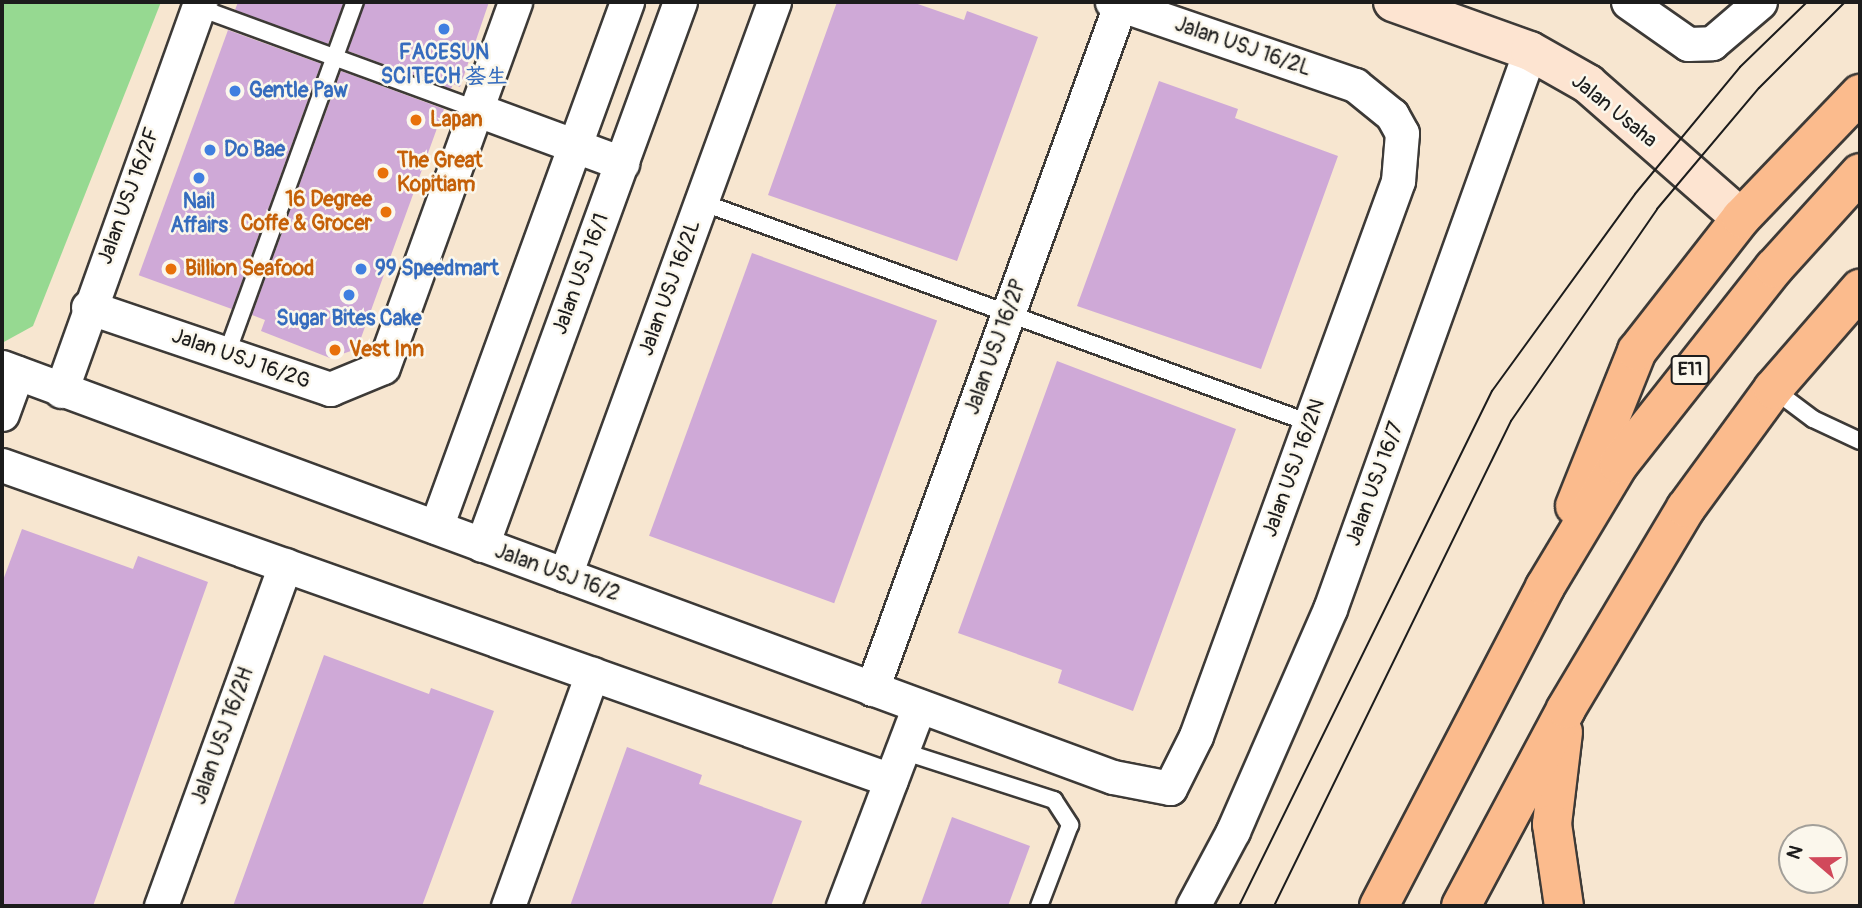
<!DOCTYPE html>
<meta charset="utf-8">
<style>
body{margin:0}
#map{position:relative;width:1862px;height:908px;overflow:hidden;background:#f7e6d0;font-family:Pangolin,"LXGW WenKai TC",sans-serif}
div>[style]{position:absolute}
.green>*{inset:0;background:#96d991}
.building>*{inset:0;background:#cfa9d7;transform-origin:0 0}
.roads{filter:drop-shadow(2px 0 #3d3a37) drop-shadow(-2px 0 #3d3a37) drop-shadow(0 2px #3d3a37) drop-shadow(0 -2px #3d3a37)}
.lane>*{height:16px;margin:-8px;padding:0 8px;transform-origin:8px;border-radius:8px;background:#fff}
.street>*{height:33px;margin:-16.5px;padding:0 16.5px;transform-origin:16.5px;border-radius:16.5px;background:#fff}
.secondary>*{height:38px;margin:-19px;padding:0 19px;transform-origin:19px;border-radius:19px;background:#fde4d1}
.highway>*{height:38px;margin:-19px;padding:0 19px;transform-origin:19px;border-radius:19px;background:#fbbb8d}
.tram>*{height:2px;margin:-1px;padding:0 1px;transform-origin:1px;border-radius:1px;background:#1c1c1c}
.dots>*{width:19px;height:19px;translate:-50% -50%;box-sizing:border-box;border:4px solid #fbf7ec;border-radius:50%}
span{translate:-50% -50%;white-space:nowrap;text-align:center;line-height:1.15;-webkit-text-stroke:5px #fbf7ec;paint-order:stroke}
.shield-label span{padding:2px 5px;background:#fbf7ec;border:2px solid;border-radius:5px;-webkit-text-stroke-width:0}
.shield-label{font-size:19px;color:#1c1c1c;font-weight:700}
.street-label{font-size:21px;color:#1c1c1c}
.shop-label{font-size:21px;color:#366cbe;font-weight:700}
.left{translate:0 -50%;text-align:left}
.food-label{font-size:21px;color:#c56008;font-weight:700}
.right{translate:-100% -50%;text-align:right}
.frame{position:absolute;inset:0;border:4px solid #1c1c1c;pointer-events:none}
.north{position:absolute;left:1778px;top:824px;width:70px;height:70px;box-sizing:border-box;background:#fbf7ec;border:2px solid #a29f99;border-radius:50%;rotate:290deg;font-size:19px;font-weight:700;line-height:28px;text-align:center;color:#1c1c1c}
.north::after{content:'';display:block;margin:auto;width:24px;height:32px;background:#d1495b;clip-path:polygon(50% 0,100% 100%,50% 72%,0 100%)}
</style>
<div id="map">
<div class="green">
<div style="clip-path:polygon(2px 2px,161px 2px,33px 326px,2px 343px)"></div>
</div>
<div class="building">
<div style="clip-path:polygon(238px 2px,344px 2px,328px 44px,235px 10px)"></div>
<div style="clip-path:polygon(365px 2px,489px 2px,460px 87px,453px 84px,451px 89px,348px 51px)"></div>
<div style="clip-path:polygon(837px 2px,912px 2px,964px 20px,967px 11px,1038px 37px,957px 261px,768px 195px)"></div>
<div style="left:228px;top:30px;width:99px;height:261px;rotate:20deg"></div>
<div style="clip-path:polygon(341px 71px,444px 109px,357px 349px,330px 358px,261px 331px,265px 320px,252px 315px)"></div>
<div style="clip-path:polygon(1159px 81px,1238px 109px,1235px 118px,1338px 156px,1261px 369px,1077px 306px)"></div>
<div style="left:752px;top:253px;width:197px;height:301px;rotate:20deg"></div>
<div style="clip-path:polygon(1057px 361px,1236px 429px,1133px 711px,1058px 683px,1062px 670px,958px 633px)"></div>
<div style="clip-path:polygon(22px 529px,133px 569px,138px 556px,208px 582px,93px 906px,2px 906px,2px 583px)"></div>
<div style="clip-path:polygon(324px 655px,429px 694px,431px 688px,494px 711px,422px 906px,233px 906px)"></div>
<div style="clip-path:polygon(627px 747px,702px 775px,699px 784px,802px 821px,771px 906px,570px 906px)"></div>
<div style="clip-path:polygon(952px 817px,1030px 846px,1008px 906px,920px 906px)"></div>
</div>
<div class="roads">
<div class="lane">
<div style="left:197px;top:7px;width:296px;rotate:20.1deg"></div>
<div style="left:701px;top:202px;width:648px;rotate:19.95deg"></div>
<div style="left:227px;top:353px;width:374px;rotate:-70deg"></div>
<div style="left:1773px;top:389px;width:50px;rotate:36.9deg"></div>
<div style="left:1813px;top:419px;width:52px;rotate:25.1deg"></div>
<div style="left:902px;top:751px;width:160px;rotate:17.9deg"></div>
<div style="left:1054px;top:800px;width:30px;rotate:57deg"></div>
<div style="left:1070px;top:825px;width:87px;rotate:110.9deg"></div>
</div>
<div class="street">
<div style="left:1628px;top:2px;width:73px;rotate:35deg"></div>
<div style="left:1688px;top:44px;width:24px;rotate:-2deg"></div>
<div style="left:1712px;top:43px;width:63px;rotate:-40.5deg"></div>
<div style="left:475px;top:109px;width:157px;rotate:20.2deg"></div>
<div style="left:88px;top:307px;width:256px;rotate:18.7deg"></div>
<div style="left:330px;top:389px;width:57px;rotate:-22.5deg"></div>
<div style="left:383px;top:367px;width:388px;rotate:-70.1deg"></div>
<div style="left:2px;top:367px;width:1184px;rotate:20.26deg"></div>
<div style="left:1113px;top:777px;width:58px;rotate:10.9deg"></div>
<div style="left:1170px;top:788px;width:58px;rotate:-63.4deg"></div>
<div style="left:1196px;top:736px;width:591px;rotate:-70deg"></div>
<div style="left:1398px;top:181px;width:48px;rotate:-85.2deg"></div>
<div style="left:1402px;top:133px;width:21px;rotate:-119deg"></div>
<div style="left:1392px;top:115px;width:48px;rotate:-141deg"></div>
<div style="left:1355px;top:85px;width:257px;rotate:-161.1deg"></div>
<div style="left:61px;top:391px;width:413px;rotate:-70.3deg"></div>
<div style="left:2px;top:414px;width:44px;rotate:-69.9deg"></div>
<div style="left:2px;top:465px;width:943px;rotate:19.51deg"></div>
<div style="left:436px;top:527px;width:559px;rotate:-70.01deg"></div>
<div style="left:482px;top:545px;width:578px;rotate:-69.97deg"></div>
<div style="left:565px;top:575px;width:610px;rotate:-69.96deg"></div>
<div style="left:872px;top:689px;width:728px;rotate:-70.07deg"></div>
<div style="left:161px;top:906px;width:363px;rotate:-70deg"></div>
<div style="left:508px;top:906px;width:247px;rotate:-70.1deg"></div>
<div style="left:843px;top:906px;width:214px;rotate:-69.2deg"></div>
<div style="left:1193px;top:906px;width:85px;rotate:-61.9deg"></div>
<div style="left:1233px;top:831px;width:242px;rotate:-66.4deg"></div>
<div style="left:1330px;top:609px;width:593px;rotate:-70.28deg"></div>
</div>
<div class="secondary">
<div style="left:1393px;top:2px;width:145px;rotate:19.7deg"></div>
<div style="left:1530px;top:51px;width:67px;rotate:29.6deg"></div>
<div style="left:1588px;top:84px;width:203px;rotate:41.2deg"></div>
</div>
<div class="highway">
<div style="left:1575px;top:506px;width:167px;rotate:-68.2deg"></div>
<div style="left:1637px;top:351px;width:169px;rotate:-52deg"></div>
<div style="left:1741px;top:218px;width:172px;rotate:-46.2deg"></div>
<div style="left:1563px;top:732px;width:93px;rotate:96.8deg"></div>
<div style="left:1552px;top:824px;width:83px;rotate:81.7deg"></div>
<div style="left:1379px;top:906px;width:360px;rotate:-62.5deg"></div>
<div style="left:1545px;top:587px;width:144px;rotate:-59deg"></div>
<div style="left:1619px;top:464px;width:250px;rotate:-51.7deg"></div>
<div style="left:1774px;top:268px;width:128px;rotate:-47.8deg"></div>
<div style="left:1461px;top:906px;width:223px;rotate:-61.9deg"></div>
<div style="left:1566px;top:709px;width:234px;rotate:-59.2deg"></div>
<div style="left:1686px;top:508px;width:147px;rotate:-53.8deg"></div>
<div style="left:1773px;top:389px;width:133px;rotate:-49deg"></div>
</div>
</div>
<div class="tram">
<div style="left:1239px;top:906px;width:574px;rotate:-63.84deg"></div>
<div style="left:1492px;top:391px;width:243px;rotate:-54deg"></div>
<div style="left:1635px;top:194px;width:165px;rotate:-50.4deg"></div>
<div style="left:1740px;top:67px;width:93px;rotate:-44.1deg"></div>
<div style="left:1274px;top:906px;width:540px;rotate:-63.96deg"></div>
<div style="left:1511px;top:421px;width:257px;rotate:-55.4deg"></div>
<div style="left:1657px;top:209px;width:158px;rotate:-49.9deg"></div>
<div style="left:1759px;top:88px;width:122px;rotate:-45deg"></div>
</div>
<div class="dots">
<div style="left:444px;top:29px;background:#3f7fe0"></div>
<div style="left:235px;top:91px;background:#3f7fe0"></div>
<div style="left:416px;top:120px;background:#e8710a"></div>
<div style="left:210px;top:150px;background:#3f7fe0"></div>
<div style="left:383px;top:173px;background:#e8710a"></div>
<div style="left:199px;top:178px;background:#3f7fe0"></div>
<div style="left:386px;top:212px;background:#e8710a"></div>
<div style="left:171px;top:269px;background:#e8710a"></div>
<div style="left:361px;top:269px;background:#3f7fe0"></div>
<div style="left:349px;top:295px;background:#3f7fe0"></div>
<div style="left:335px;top:350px;background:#e8710a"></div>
</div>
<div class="shield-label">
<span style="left:1690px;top:370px">E11</span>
</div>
<div class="street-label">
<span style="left:1243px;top:47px;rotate:19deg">Jalan USJ 16/2L</span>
<span style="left:1614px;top:111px;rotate:39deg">Jalan Usaha</span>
<span style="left:129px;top:196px;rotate:-70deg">Jalan USJ 16/2F</span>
<span style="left:581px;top:274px;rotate:-70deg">Jalan USJ 16/1</span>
<span style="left:670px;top:288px;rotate:-70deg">Jalan USJ 16/2L</span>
<span style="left:996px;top:347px;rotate:-70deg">Jalan USJ 16/2P</span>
<span style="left:241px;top:359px;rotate:19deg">Jalan USJ 16/2G</span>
<span style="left:1294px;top:468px;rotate:-70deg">Jalan USJ 16/2N</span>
<span style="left:1375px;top:484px;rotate:-70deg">Jalan USJ 16/7</span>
<span style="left:557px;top:573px;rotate:20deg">Jalan USJ 16/2</span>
<span style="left:223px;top:736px;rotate:-70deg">Jalan USJ 16/2H</span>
</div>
<div class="shop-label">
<span style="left:444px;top:65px">FACESUN<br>SCITECH 荟生</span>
<span class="left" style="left:249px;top:91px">Gentle Paw</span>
<span class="left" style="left:224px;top:150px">Do Bae</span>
<span style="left:199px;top:214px">Nail<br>Affairs</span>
<span class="left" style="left:375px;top:269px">99 Speedmart</span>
<span style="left:349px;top:319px">Sugar Bites Cake</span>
</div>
<div class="food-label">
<span class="left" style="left:430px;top:120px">Lapan</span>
<span class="left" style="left:397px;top:173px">The Great<br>Kopitiam</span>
<span class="right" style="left:372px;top:212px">16 Degree<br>Coffe &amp; Grocer</span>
<span class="left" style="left:185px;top:269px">Billion Seafood</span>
<span class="left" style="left:349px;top:350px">Vest Inn</span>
</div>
<div class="frame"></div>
<div class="north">N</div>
</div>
